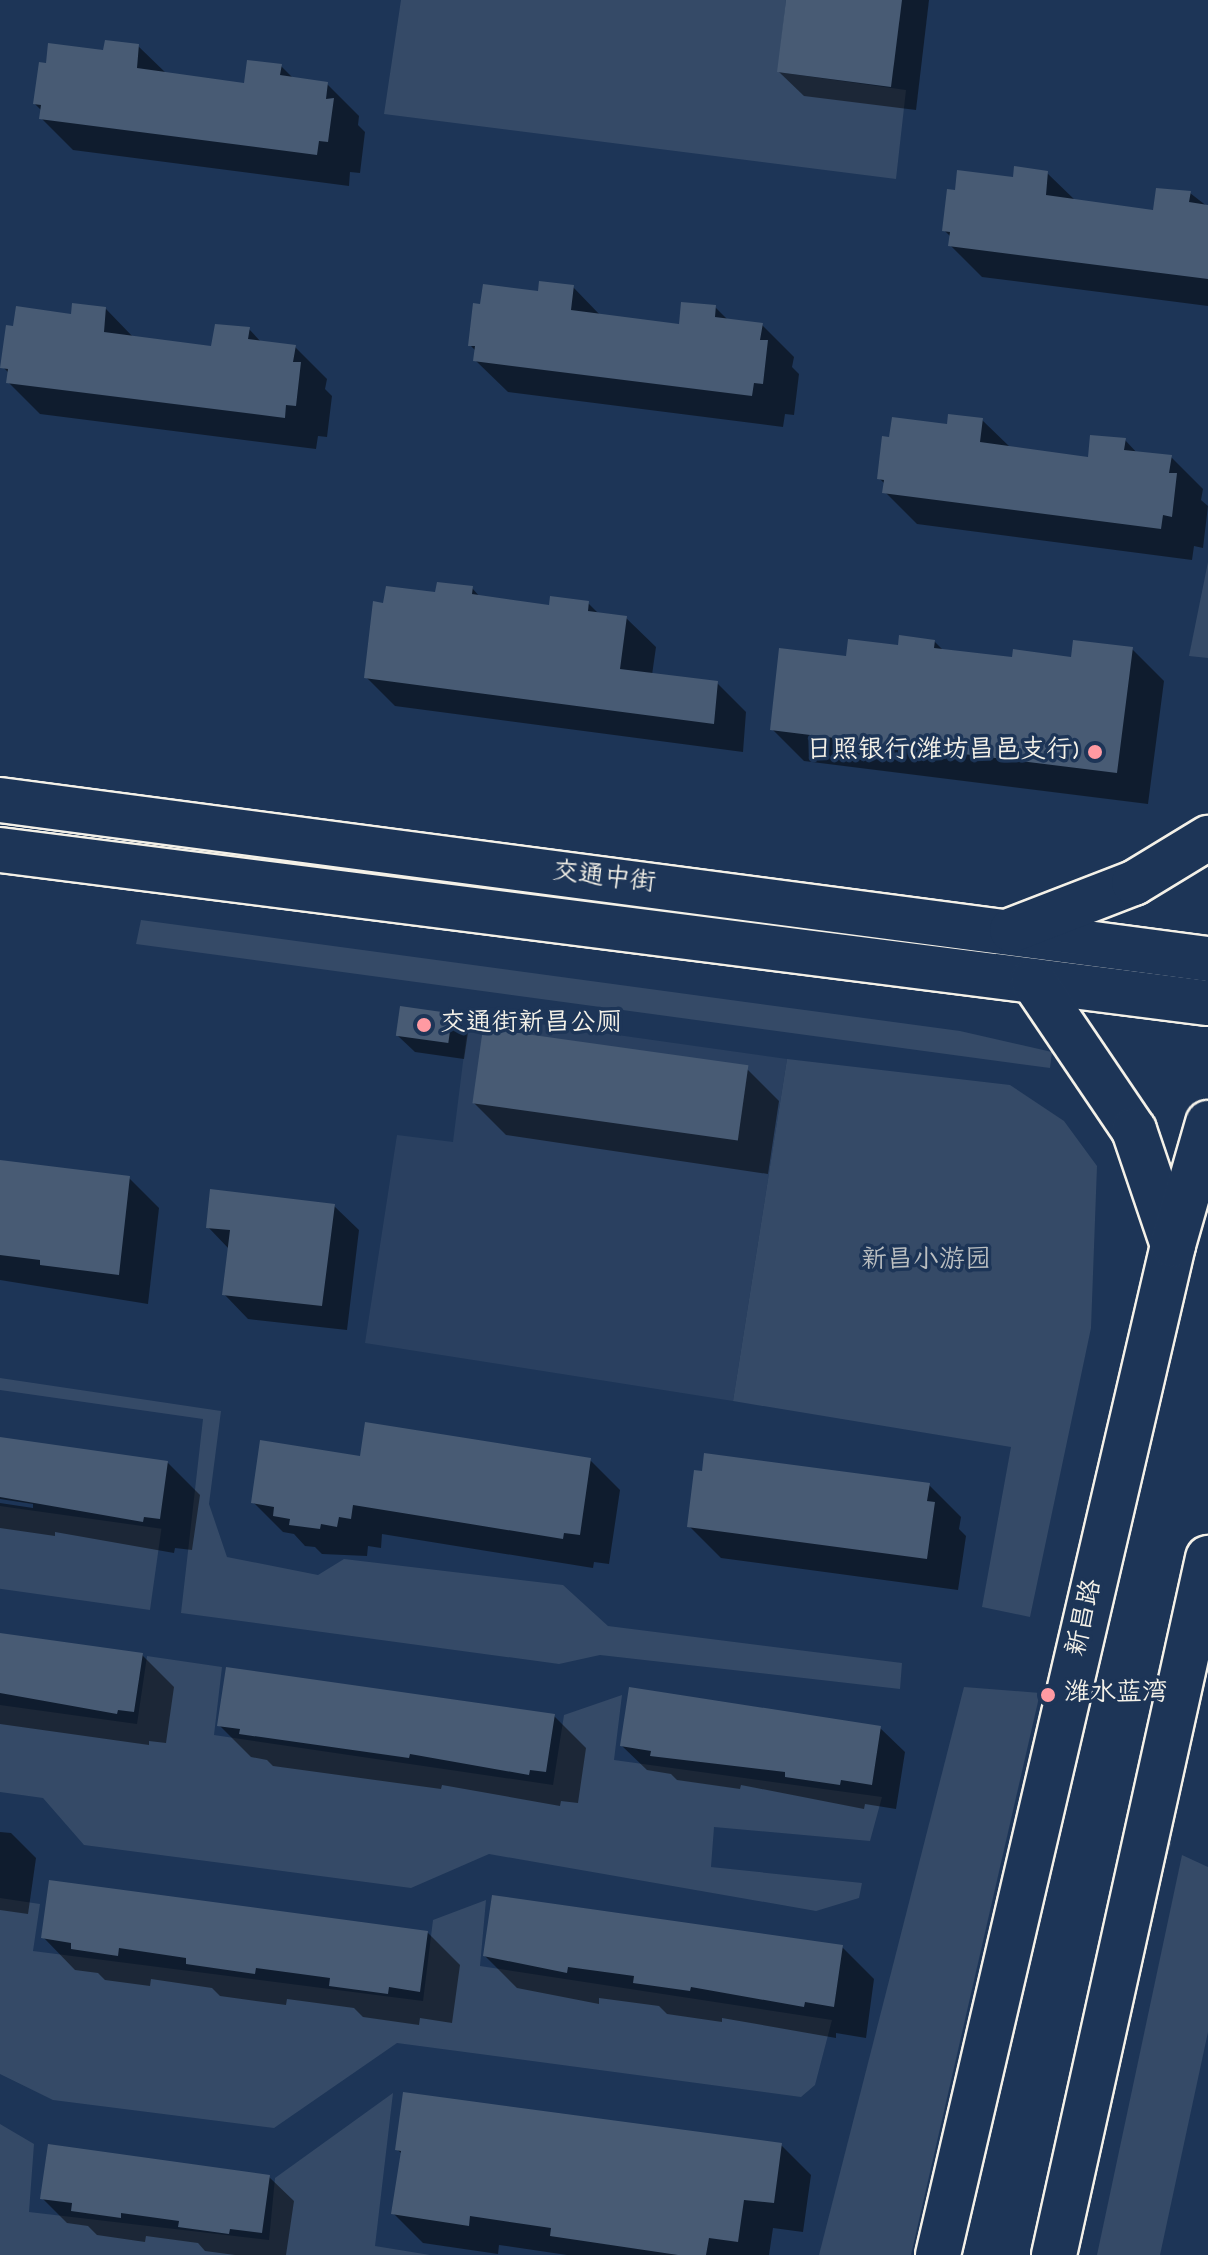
<!DOCTYPE html>
<meta charset="utf-8">
<style>
body{margin:0}
#map{position:relative;width:1208px;height:2255px;overflow:hidden;background:#1d3557;font-family:Dekko,"LXGW WenKai TC",sans-serif}
div>[style]{position:absolute}
.built>*{inset:0;background:#2a4060}
.green>*{inset:0;background:#354a67;transform-origin:0 0}
.shadow>*{inset:0;background:#0007}
.building>*{inset:0;background:#485b74;transform-origin:0 0}
.roads{filter:drop-shadow(2px 0 #f4f1e8) drop-shadow(-2px 0 #f4f1e8) drop-shadow(0 2px #f4f1e8) drop-shadow(0 -2px #f4f1e8)}
.major>*{height:44px;margin:-22px;padding:0 22px;transform-origin:22px;border-radius:22px;background:#1d3557}
.dots>*{width:22px;height:22px;translate:-50% -50%;box-sizing:border-box;border:4px solid #1d3557;border-radius:50%}
span{translate:-50% -50%;white-space:nowrap;text-align:center;line-height:1.15;-webkit-text-stroke:7px #1d3557;paint-order:stroke}
.poi-label{font-size:26px;color:#f4f1e8}
.right{translate:-100% -50%;text-align:right}
.left{translate:0 -50%;text-align:left}
.street-label{font-size:26px;color:#f4f1e8}
.park-label{font-size:26px;color:#bbbfc1}
</style>
<div id="map">
<div class="built">
<div style="clip-path:polygon(469px 1014px,787px 1059px,733px 1401px,365px 1343px,397px 1135px,453px 1142px)"></div>
</div>
<div class="green">
<div style="clip-path:polygon(401px 0,786px 0,778px 72px,906px 90px,896px 179px,384px 114px)"></div>
<div style="clip-path:polygon(1208px 562px,1208px 658px,1189px 656px)"></div>
<div style="clip-path:polygon(141px 920px,960px 1031px,1052px 1052px,1050px 1068px,136px 944px)"></div>
<div style="clip-path:polygon(787px 1059px,1010px 1085px,1064px 1121px,1097px 1166px,1091px 1328px,1030px 1617px,982px 1607px,1011px 1447px,733px 1401px)"></div>
<div style="clip-path:polygon(0 1378px,221px 1411px,209px 1504px,227px 1557px,318px 1575px,344px 1559px,563px 1585px,608px 1626px,902px 1663px,900px 1689px,600px 1655px,559px 1664px,181px 1613px,203px 1419px,0 1390px)"></div>
<div style="left:0;top:1506px;width:163px;height:82px;rotate:8deg"></div>
<div style="clip-path:polygon(147px 1656px,222px 1667px,214px 1735px,553px 1785px,564px 1715px,622px 1695px,614px 1760px,882px 1797px,870px 1841px,714px 1827px,711px 1867px,862px 1883px,859px 1898px,816px 1911px,489px 1854px,411px 1888px,84px 1845px,43px 1798px,0 1792px,0 1705px,137px 1724px)"></div>
<div style="clip-path:polygon(964px 1687px,1040px 1693px,911px 2255px,819px 2255px)"></div>
<div style="left:1163px;top:1840px;width:9px;height:425px;rotate:18deg"></div>
<div style="clip-path:polygon(1182px 1855px,1208px 1867px,1208px 2032px,1160px 2255px,1097px 2255px)"></div>
<div style="clip-path:polygon(0 1898px,40px 1904px,33px 1951px,423px 2001px,433px 1920px,486px 1900px,480px 1966px,832px 2020px,815px 2085px,801px 2097px,397px 2043px,274px 2128px,53px 2100px,0 2074px)"></div>
<div style="clip-path:polygon(393px 2093px,375px 2246px,430px 2255px,0 2255px,0 2124px,34px 2144px,29px 2212px,269px 2240px,275px 2178px)"></div>
</div>
<div class="shadow">
<div style="clip-path:polygon(788px 0,929px 0,916px 110px,804px 96px,779px 72px)"></div>
<div style="clip-path:polygon(138px 46px,167px 74px,246px 85px,281px 66px,294px 79px,327px 84px,359px 116px,358px 125px,365px 132px,360px 173px,350px 172px,349px 186px,73px 150px,41px 118px,42px 111px,35px 104px,48px 65px)"></div>
<div style="clip-path:polygon(1047px 173px,1076px 201px,1155px 212px,1190px 193px,1208px 207px,1208px 306px,982px 277px,950px 245px,951px 237px,944px 230px,1014px 180px)"></div>
<div style="clip-path:polygon(573px 287px,601px 316px,680px 326px,715px 307px,729px 321px,762px 325px,794px 357px,792px 367px,799px 374px,794px 415px,785px 414px,783px 427px,508px 392px,475px 360px,477px 352px,470px 345px,540px 294px)"></div>
<div style="clip-path:polygon(106px 309px,134px 338px,213px 349px,249px 329px,262px 343px,295px 347px,327px 379px,325px 389px,332px 396px,327px 437px,318px 436px,316px 449px,40px 414px,8px 382px,10px 374px,3px 367px,73px 316px)"></div>
<div style="clip-path:polygon(982px 420px,1011px 448px,1089px 459px,1125px 440px,1138px 454px,1171px 457px,1203px 489px,1201px 500px,1208px 506px,1203px 548px,1194px 546px,1192px 560px,917px 524px,885px 492px,886px 485px,879px 478px,949px 427px)"></div>
<div style="clip-path:polygon(472px 588px,481px 598px,551px 607px,588px 603px,600px 615px,626px 618px,656px 647px,652px 675px,717px 683px,746px 712px,743px 752px,395px 706px,366px 677px,385px 605px)"></div>
<div style="clip-path:polygon(934px 641px,944px 651px,1013px 660px,1073px 660px,1132px 649px,1164px 681px,1148px 804px,804px 761px,772px 729px,848px 658px)"></div>
<div style="clip-path:polygon(452px 1015px,468px 1032px,464px 1059px,415px 1052px,398px 1036px)"></div>
<div style="clip-path:polygon(747px 1069px,779px 1101px,768px 1174px,506px 1135px,474px 1103px)"></div>
<div style="clip-path:polygon(0 1162px,129px 1178px,159px 1208px,148px 1304px,0 1280px)"></div>
<div style="clip-path:polygon(334px 1206px,359px 1230px,347px 1330px,248px 1319px,224px 1294px,229px 1249px,208px 1227px)"></div>
<div style="clip-path:polygon(0 1439px,168px 1463px,200px 1495px,192px 1550px,175px 1548px,174px 1553px,55px 1532px,55px 1536px,0 1528px,0 1503px,33px 1508px,33px 1504px,0 1499px)"></div>
<div style="clip-path:polygon(361px 1458px,590px 1460px,620px 1490px,609px 1564px,594px 1562px,593px 1568px,382px 1534px,381px 1548px,368px 1546px,367px 1556px,322px 1554px,315px 1547px,305px 1546px,294px 1534px,283px 1532px,253px 1502px)"></div>
<div style="clip-path:polygon(929px 1485px,961px 1517px,959px 1529px,966px 1536px,958px 1590px,721px 1558px,689px 1526px)"></div>
<div style="clip-path:polygon(0 1635px,142px 1655px,174px 1687px,166px 1743px,149px 1741px,149px 1745px,0 1724px)"></div>
<div style="clip-path:polygon(554px 1716px,586px 1748px,578px 1803px,561px 1801px,560px 1806px,442px 1785px,441px 1789px,273px 1766px,267px 1760px,251px 1757px,219px 1725px)"></div>
<div style="clip-path:polygon(880px 1728px,905px 1752px,896px 1809px,865px 1804px,864px 1809px,741px 1785px,740px 1789px,677px 1780px,671px 1774px,647px 1770px,622px 1746px)"></div>
<div style="clip-path:polygon(0 1832px,11px 1833px,36px 1858px,28px 1914px,0 1910px)"></div>
<div style="clip-path:polygon(428px 1933px,460px 1965px,452px 2023px,420px 2018px,419px 2025px,363px 2017px,354px 2008px,287px 1999px,286px 2005px,220px 1996px,212px 1988px,151px 1979px,150px 1986px,105px 1980px,98px 1973px,75px 1970px,43px 1937px)"></div>
<div style="clip-path:polygon(842px 1947px,874px 1979px,866px 2038px,836px 2033px,836px 2038px,722px 2018px,722px 2022px,667px 2014px,659px 2006px,599px 1998px,599px 2004px,517px 1988px,485px 1956px)"></div>
<div style="clip-path:polygon(781px 2145px,811px 2175px,803px 2232px,773px 2228px,769px 2255px,567px 2255px,499px 2245px,498px 2254px,423px 2243px,393px 2213px,402px 2154px,397px 2149px)"></div>
<div style="clip-path:polygon(269px 2177px,294px 2201px,286px 2255px,235px 2255px,205px 2251px,198px 2243px,146px 2236px,145px 2242px,97px 2235px,88px 2226px,67px 2223px,42px 2198px)"></div>
</div>
<div class="building">
<div style="clip-path:polygon(786px 0,902px 0,891px 87px,777px 72px)"></div>
<div style="clip-path:polygon(105px 40px,139px 44px,137px 68px,244px 83px,247px 60px,282px 64px,280px 75px,328px 82px,326px 99px,334px 98px,328px 142px,319px 141px,317px 155px,39px 119px,41px 105px,33px 104px,39px 62px,46px 63px,48px 43px,103px 50px)"></div>
<div style="clip-path:polygon(1014px 166px,1048px 171px,1046px 195px,1153px 210px,1156px 188px,1191px 191px,1189px 202px,1208px 205px,1208px 279px,948px 246px,950px 232px,942px 231px,947px 189px,955px 190px,957px 170px,1013px 177px)"></div>
<div style="clip-path:polygon(539px 281px,574px 285px,571px 310px,679px 324px,681px 302px,716px 305px,715px 317px,763px 323px,760px 340px,768px 340px,763px 384px,754px 383px,752px 396px,473px 361px,475px 346px,468px 346px,473px 303px,480px 304px,483px 284px,538px 291px)"></div>
<div style="clip-path:polygon(72px 303px,106px 307px,104px 332px,211px 346px,215px 324px,250px 327px,248px 339px,296px 345px,293px 362px,301px 362px,296px 406px,286px 405px,285px 418px,6px 383px,8px 369px,0 368px,6px 325px,13px 326px,16px 306px,71px 314px)"></div>
<div style="clip-path:polygon(948px 414px,983px 418px,980px 442px,1088px 457px,1090px 435px,1126px 438px,1124px 450px,1172px 455px,1169px 473px,1177px 473px,1172px 517px,1163px 515px,1161px 529px,882px 493px,884px 480px,877px 479px,882px 436px,889px 437px,892px 417px,947px 424px)"></div>
<div style="clip-path:polygon(437px 582px,473px 586px,472px 594px,549px 605px,550px 596px,589px 601px,588px 611px,627px 616px,620px 669px,718px 681px,714px 724px,364px 678px,373px 601px,383px 603px,386px 586px,435px 592px)"></div>
<div style="clip-path:polygon(899px 635px,935px 640px,934px 648px,1012px 657px,1013px 649px,1071px 657px,1073px 640px,1133px 647px,1117px 773px,770px 730px,779px 648px,846px 656px,848px 639px,898px 645px)"></div>
<div style="left:400px;top:1006px;width:53px;height:30px;rotate:8deg"></div>
<div style="left:483px;top:1028px;width:268px;height:76px;rotate:8deg"></div>
<div style="clip-path:polygon(0 1160px,130px 1176px,119px 1275px,40px 1265px,40px 1260px,0 1255px)"></div>
<div style="clip-path:polygon(210px 1189px,335px 1204px,322px 1306px,222px 1295px,230px 1230px,206px 1228px)"></div>
<div style="clip-path:polygon(365px 1422px,591px 1458px,580px 1535px,564px 1533px,563px 1539px,353px 1505px,351px 1519px,339px 1517px,337px 1527px,321px 1524px,320px 1529px,289px 1525px,290px 1519px,273px 1516px,274px 1507px,251px 1503px,260px 1440px,360px 1456px)"></div>
<div style="clip-path:polygon(0 1437px,168px 1461px,160px 1519px,144px 1517px,143px 1522px,0 1497px)"></div>
<div style="clip-path:polygon(704px 1453px,930px 1483px,927px 1501px,935px 1502px,927px 1559px,687px 1527px,694px 1470px,702px 1471px)"></div>
<div style="clip-path:polygon(0 1633px,143px 1653px,134px 1712px,118px 1710px,117px 1714px,0 1693px)"></div>
<div style="clip-path:polygon(226px 1667px,555px 1714px,546px 1772px,530px 1770px,529px 1775px,410px 1754px,409px 1758px,239px 1734px,240px 1729px,217px 1726px)"></div>
<div style="clip-path:polygon(629px 1687px,881px 1726px,872px 1785px,841px 1780px,840px 1785px,785px 1777px,785px 1772px,650px 1756px,651px 1751px,620px 1746px)"></div>
<div style="clip-path:polygon(49px 1880px,428px 1931px,420px 1992px,389px 1987px,388px 1994px,329px 1986px,330px 1978px,256px 1968px,255px 1974px,186px 1964px,186px 1958px,119px 1948px,118px 1956px,71px 1949px,71px 1943px,41px 1938px)"></div>
<div style="clip-path:polygon(492px 1895px,843px 1945px,834px 2007px,805px 2002px,804px 2007px,691px 1987px,690px 1991px,633px 1983px,634px 1976px,568px 1967px,567px 1973px,483px 1956px)"></div>
<div style="clip-path:polygon(403px 2092px,782px 2143px,774px 2203px,744px 2200px,738px 2242px,709px 2238px,706px 2255px,678px 2255px,550px 2236px,551px 2228px,470px 2216px,469px 2226px,391px 2214px,401px 2151px,395px 2150px)"></div>
<div style="clip-path:polygon(48px 2144px,270px 2175px,262px 2233px,230px 2229px,229px 2234px,178px 2227px,179px 2221px,121px 2213px,121px 2218px,71px 2211px,72px 2203px,40px 2199px)"></div>
</div>
<div class="roads">
<div class="major">
<div style="left:0;top:800px;width:1218px;rotate:7.5deg"></div>
<div style="left:0;top:850px;width:1218px;rotate:7.22deg"></div>
<div style="left:1012px;top:930px;width:131px;rotate:-21.1deg"></div>
<div style="left:1134px;top:883px;width:87px;rotate:-31.3deg"></div>
<div style="left:1033px;top:981px;width:180px;rotate:55.9deg"></div>
<div style="left:1134px;top:1130px;width:121px;rotate:71.3deg"></div>
<div style="left:938px;top:2255px;width:1037px;rotate:-76.9deg"></div>
<div style="left:1173px;top:1245px;width:127px;rotate:-74deg"></div>
<div style="left:1054px;top:2255px;width:714px;rotate:-77.54deg"></div>
</div>
</div>
<div class="dots">
<div style="left:1095px;top:752px;background:#ff9aa2"></div>
<div style="left:424px;top:1025px;background:#ff9aa2"></div>
<div style="left:1048px;top:1695px;background:#ff9aa2"></div>
</div>
<div class="poi-label">
<span class="right" style="left:1079px;top:752px">日照银行(潍坊昌邑支行)</span>
<span class="left" style="left:440px;top:1025px">交通街新昌公厕</span>
<span class="left" style="left:1064px;top:1695px">潍水蓝湾</span>
</div>
<div class="street-label">
<span style="left:604px;top:879px;rotate:7deg">交通中街</span>
<span style="left:1086px;top:1618px;rotate:-77deg">新昌路</span>
</div>
<div class="park-label">
<span style="left:926px;top:1262px">新昌小游园</span>
</div>
</div>
